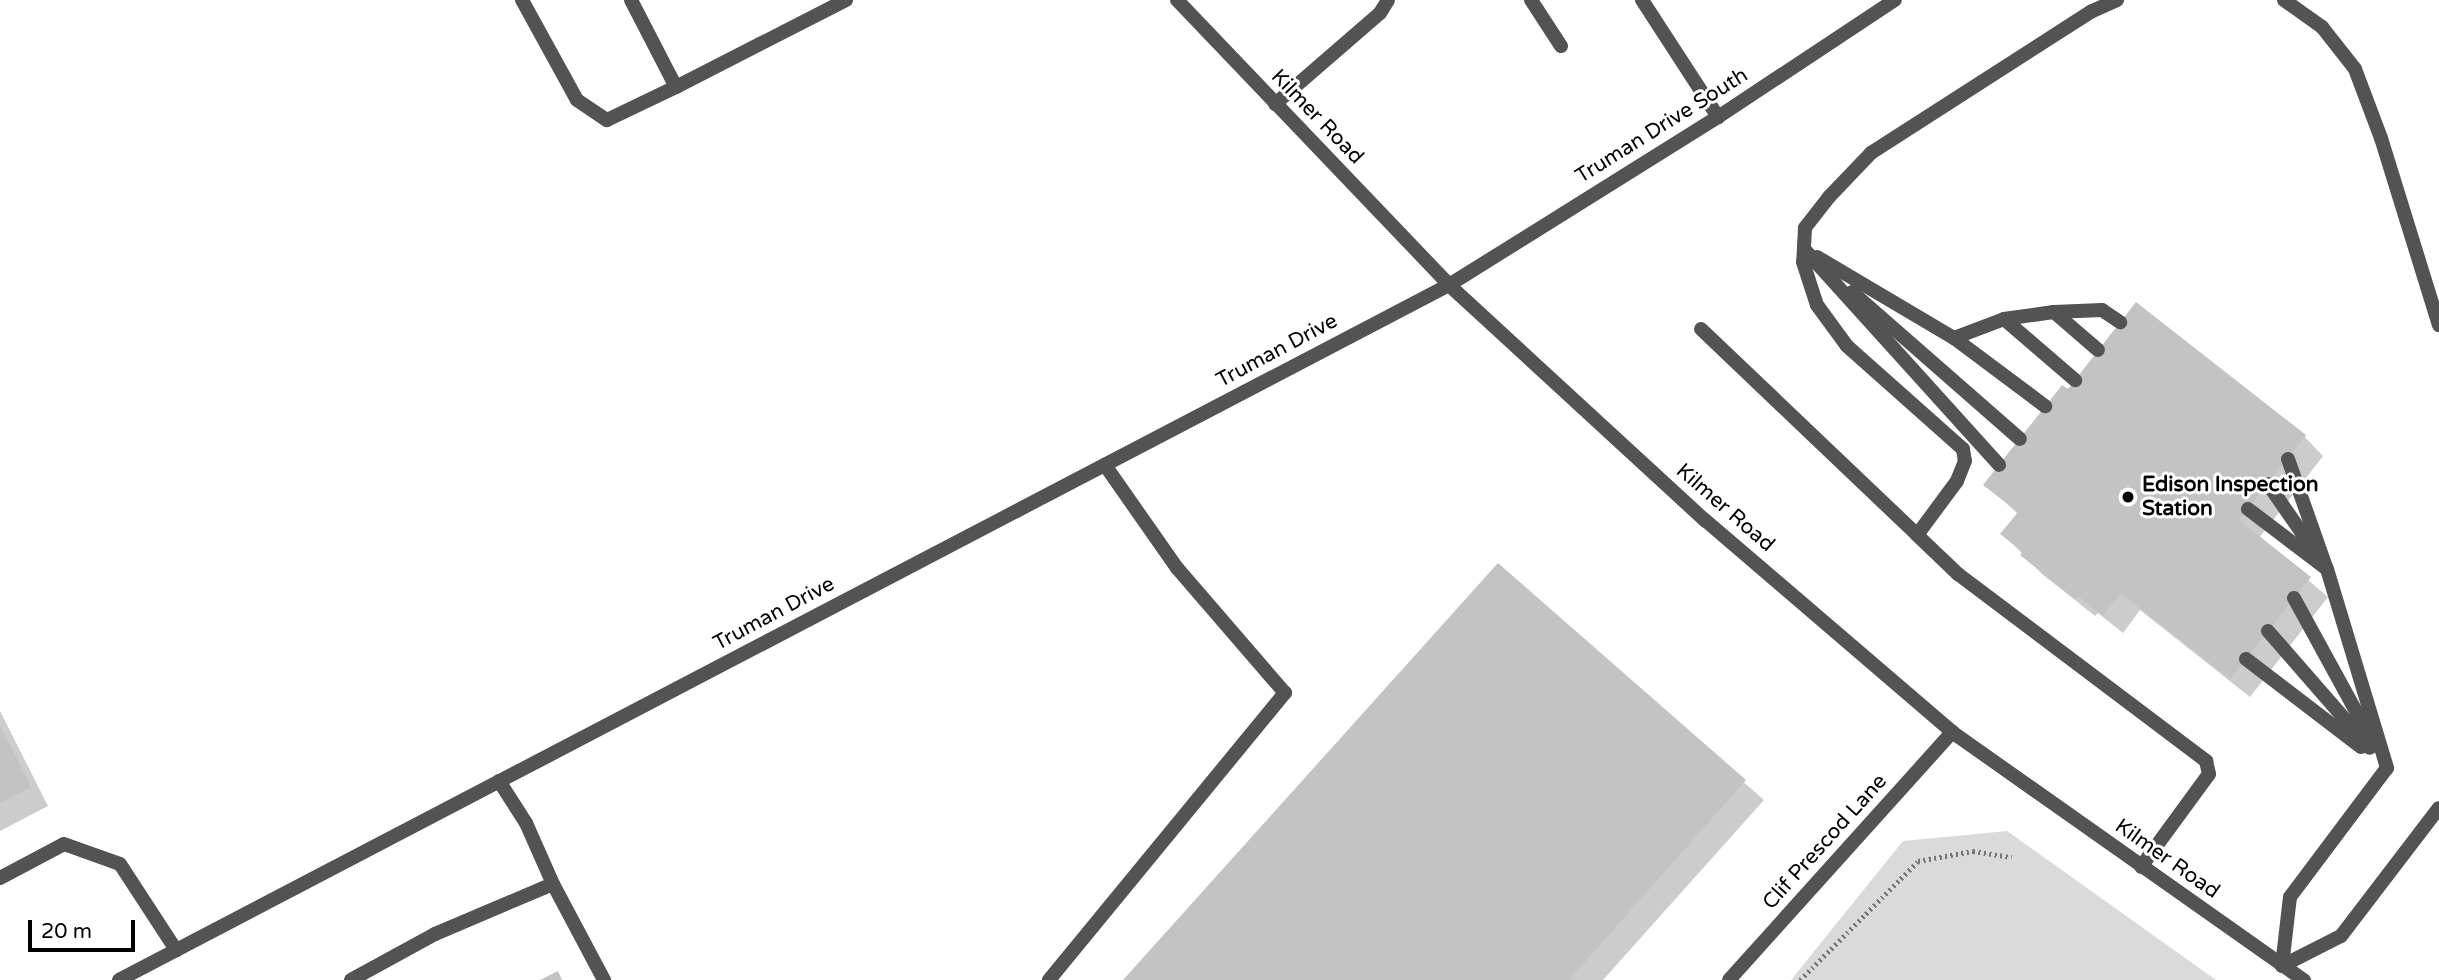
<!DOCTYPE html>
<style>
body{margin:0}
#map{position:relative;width:2439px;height:980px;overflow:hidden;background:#fff;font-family:"Varela Round",sans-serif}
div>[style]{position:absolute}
.green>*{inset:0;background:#dadada}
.shadow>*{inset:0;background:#0003}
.building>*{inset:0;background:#c3c3c3}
.path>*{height:4.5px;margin-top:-2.25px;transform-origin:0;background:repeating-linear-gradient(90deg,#757575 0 2px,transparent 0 5.5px)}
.service>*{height:14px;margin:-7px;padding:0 7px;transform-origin:7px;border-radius:7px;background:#535353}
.minor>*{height:14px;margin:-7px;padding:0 7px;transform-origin:7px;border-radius:7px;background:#535353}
.tertiary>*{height:14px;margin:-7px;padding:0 7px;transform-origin:7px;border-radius:7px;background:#535353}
.dots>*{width:19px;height:19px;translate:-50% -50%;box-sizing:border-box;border:4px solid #fff;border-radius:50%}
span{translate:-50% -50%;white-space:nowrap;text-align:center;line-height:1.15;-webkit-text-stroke:6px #fff;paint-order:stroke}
.street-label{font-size:21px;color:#000}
.poi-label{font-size:21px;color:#000;font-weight:700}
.left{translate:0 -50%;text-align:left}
.scale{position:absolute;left:28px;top:920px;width:107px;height:32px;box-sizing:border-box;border:4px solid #000;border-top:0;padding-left:9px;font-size:21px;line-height:24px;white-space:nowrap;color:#000;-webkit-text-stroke:5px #fff;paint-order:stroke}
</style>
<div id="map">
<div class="green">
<div style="clip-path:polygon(2007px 831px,2216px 980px,1791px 980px,1903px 841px)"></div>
</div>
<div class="shadow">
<div style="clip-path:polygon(2068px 392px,2305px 437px,2323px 456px,2259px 538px,2328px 597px,2250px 697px,2140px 610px,2123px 633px,2098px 613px,2095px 616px,2042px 574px,2003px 534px,2018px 514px,1986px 485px)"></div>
<div style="clip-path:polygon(1498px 566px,1764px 800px,1603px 980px,1125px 980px)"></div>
<div style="clip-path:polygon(0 711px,48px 806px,0 831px)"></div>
</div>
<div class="building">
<div style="clip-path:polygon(2136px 302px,2306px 435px,2239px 520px,2311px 577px,2230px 679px,2121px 593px,2103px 616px,2078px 596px,2075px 599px,2020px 555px,2023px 552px,2000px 534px,2018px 512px,1983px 485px,2062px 385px,2068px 389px)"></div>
<div style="clip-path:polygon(1498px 563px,1746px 780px,1569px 980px,1123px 980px)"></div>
<div style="clip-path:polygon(0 726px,31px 787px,0 803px)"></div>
<div style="clip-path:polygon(558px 971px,562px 980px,540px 980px)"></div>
</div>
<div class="path">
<div style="left:1800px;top:980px;width:168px;rotate:-45.2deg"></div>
<div style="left:1918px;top:861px;width:56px;rotate:-10.3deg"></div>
<div style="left:1973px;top:851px;width:39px;rotate:9deg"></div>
</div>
<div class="service">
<div style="left:522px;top:0;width:114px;rotate:61.2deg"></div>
<div style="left:577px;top:100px;width:36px;rotate:34deg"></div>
<div style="left:607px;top:120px;width:76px;rotate:-25.6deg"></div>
<div style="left:631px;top:0;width:98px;rotate:62.7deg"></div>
<div style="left:676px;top:87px;width:191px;rotate:-27.1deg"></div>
<div style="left:1531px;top:0;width:55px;rotate:56.9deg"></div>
<div style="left:1642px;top:0;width:140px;rotate:57deg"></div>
<div style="left:2117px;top:0;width:27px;rotate:156deg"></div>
<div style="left:2092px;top:11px;width:263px;rotate:147.3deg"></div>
<div style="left:1871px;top:153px;width:61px;rotate:133.7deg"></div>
<div style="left:1829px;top:197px;width:39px;rotate:128deg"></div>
<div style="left:1805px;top:228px;width:34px;rotate:93deg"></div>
<div style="left:1803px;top:262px;width:45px;rotate:72deg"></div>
<div style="left:1817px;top:305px;width:51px;rotate:53.8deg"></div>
<div style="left:1847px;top:346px;width:155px;rotate:41.6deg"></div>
<div style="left:1963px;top:449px;width:12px;rotate:81deg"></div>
<div style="left:1965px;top:461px;width:22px;rotate:112deg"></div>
<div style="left:1957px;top:481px;width:67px;rotate:126.5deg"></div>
<div style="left:1917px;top:535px;width:57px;rotate:43.6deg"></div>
<div style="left:1958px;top:574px;width:311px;rotate:37deg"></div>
<div style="left:2206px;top:761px;width:13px;rotate:77deg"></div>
<div style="left:2209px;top:774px;width:115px;rotate:126.2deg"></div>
<div style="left:2284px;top:0;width:47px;rotate:35.4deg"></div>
<div style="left:2322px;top:27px;width:53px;rotate:51.8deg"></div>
<div style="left:2355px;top:69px;width:74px;rotate:69.4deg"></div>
<div style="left:2381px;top:138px;width:196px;rotate:72.8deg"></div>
<div style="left:1275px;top:104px;width:139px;rotate:-40.9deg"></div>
<div style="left:1380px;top:13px;width:15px;rotate:-58deg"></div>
<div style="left:1804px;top:249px;width:291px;rotate:47.9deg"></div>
<div style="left:1817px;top:257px;width:159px;rotate:30.6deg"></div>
<div style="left:1954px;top:338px;width:114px;rotate:36.8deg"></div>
<div style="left:1852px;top:292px;width:223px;rotate:41.2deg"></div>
<div style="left:2054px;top:312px;width:48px;rotate:-2.4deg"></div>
<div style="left:2102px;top:310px;width:22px;rotate:34deg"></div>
<div style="left:2004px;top:319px;width:50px;rotate:-8deg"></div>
<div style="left:2054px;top:312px;width:58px;rotate:40.8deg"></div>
<div style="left:1701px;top:329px;width:298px;rotate:43.6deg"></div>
<div style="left:1954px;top:338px;width:53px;rotate:-20.8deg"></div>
<div style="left:2004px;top:319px;width:94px;rotate:40.7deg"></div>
<div style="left:2288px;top:459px;width:114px;rotate:70.6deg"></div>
<div style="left:2268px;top:484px;width:83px;rotate:55.3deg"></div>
<div style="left:2248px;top:509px;width:99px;rotate:37.2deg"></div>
<div style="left:2327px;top:569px;width:208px;rotate:73.2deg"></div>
<div style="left:2294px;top:598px;width:164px;rotate:61.3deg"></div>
<div style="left:2268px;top:631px;width:155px;rotate:48.9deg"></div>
<div style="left:2246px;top:659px;width:145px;rotate:37.4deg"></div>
<div style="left:499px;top:781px;width:50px;rotate:57.3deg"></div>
<div style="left:526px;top:823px;width:67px;rotate:66.1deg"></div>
<div style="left:0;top:878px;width:72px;rotate:-28deg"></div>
<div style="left:64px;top:844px;width:59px;rotate:19.7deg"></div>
<div style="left:120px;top:864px;width:103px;rotate:56.9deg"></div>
<div style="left:2282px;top:966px;width:69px;rotate:-83.4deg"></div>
<div style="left:2290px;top:897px;width:161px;rotate:-53.1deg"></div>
<div style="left:2282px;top:966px;width:66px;rotate:-27deg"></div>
<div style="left:2341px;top:936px;width:161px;rotate:-52.6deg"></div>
<div style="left:351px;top:980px;width:96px;rotate:-28.7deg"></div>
<div style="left:435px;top:934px;width:128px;rotate:-23deg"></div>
<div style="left:553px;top:884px;width:109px;rotate:62deg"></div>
<div style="left:1049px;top:980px;width:372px;rotate:-50.6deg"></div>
<div style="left:1285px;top:693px;width:165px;rotate:-130.8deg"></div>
<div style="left:1177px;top:568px;width:126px;rotate:-125deg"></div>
</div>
<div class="minor">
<div style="left:1729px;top:980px;width:334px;rotate:-48deg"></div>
</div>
<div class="tertiary">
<div style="left:1177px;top:0;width:394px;rotate:46.3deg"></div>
<div style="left:1449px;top:285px;width:348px;rotate:42.6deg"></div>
<div style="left:1705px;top:520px;width:326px;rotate:40.6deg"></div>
<div style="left:1952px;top:732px;width:431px;rotate:35.2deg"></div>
<div style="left:119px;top:980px;width:1501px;rotate:-27.59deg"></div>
<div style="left:1449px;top:285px;width:317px;rotate:-32deg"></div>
<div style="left:1718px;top:117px;width:212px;rotate:-33.5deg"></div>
</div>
<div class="dots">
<div style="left:2128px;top:497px;background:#000"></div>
</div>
<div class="street-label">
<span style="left:1317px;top:117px;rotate:46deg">Kilmer Road</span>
<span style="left:1662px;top:126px;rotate:-32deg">Truman Drive South</span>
<span style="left:1277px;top:351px;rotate:-28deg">Truman Drive</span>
<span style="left:1725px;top:508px;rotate:41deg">Kilmer Road</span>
<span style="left:774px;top:614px;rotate:-28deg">Truman Drive</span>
<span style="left:1825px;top:842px;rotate:-48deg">Clif Prescod Lane</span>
<span style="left:2167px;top:859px;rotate:35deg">Kilmer Road</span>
</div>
<div class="poi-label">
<span class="left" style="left:2142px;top:497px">Edison Inspection<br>Station</span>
</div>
<div class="scale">20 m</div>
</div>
